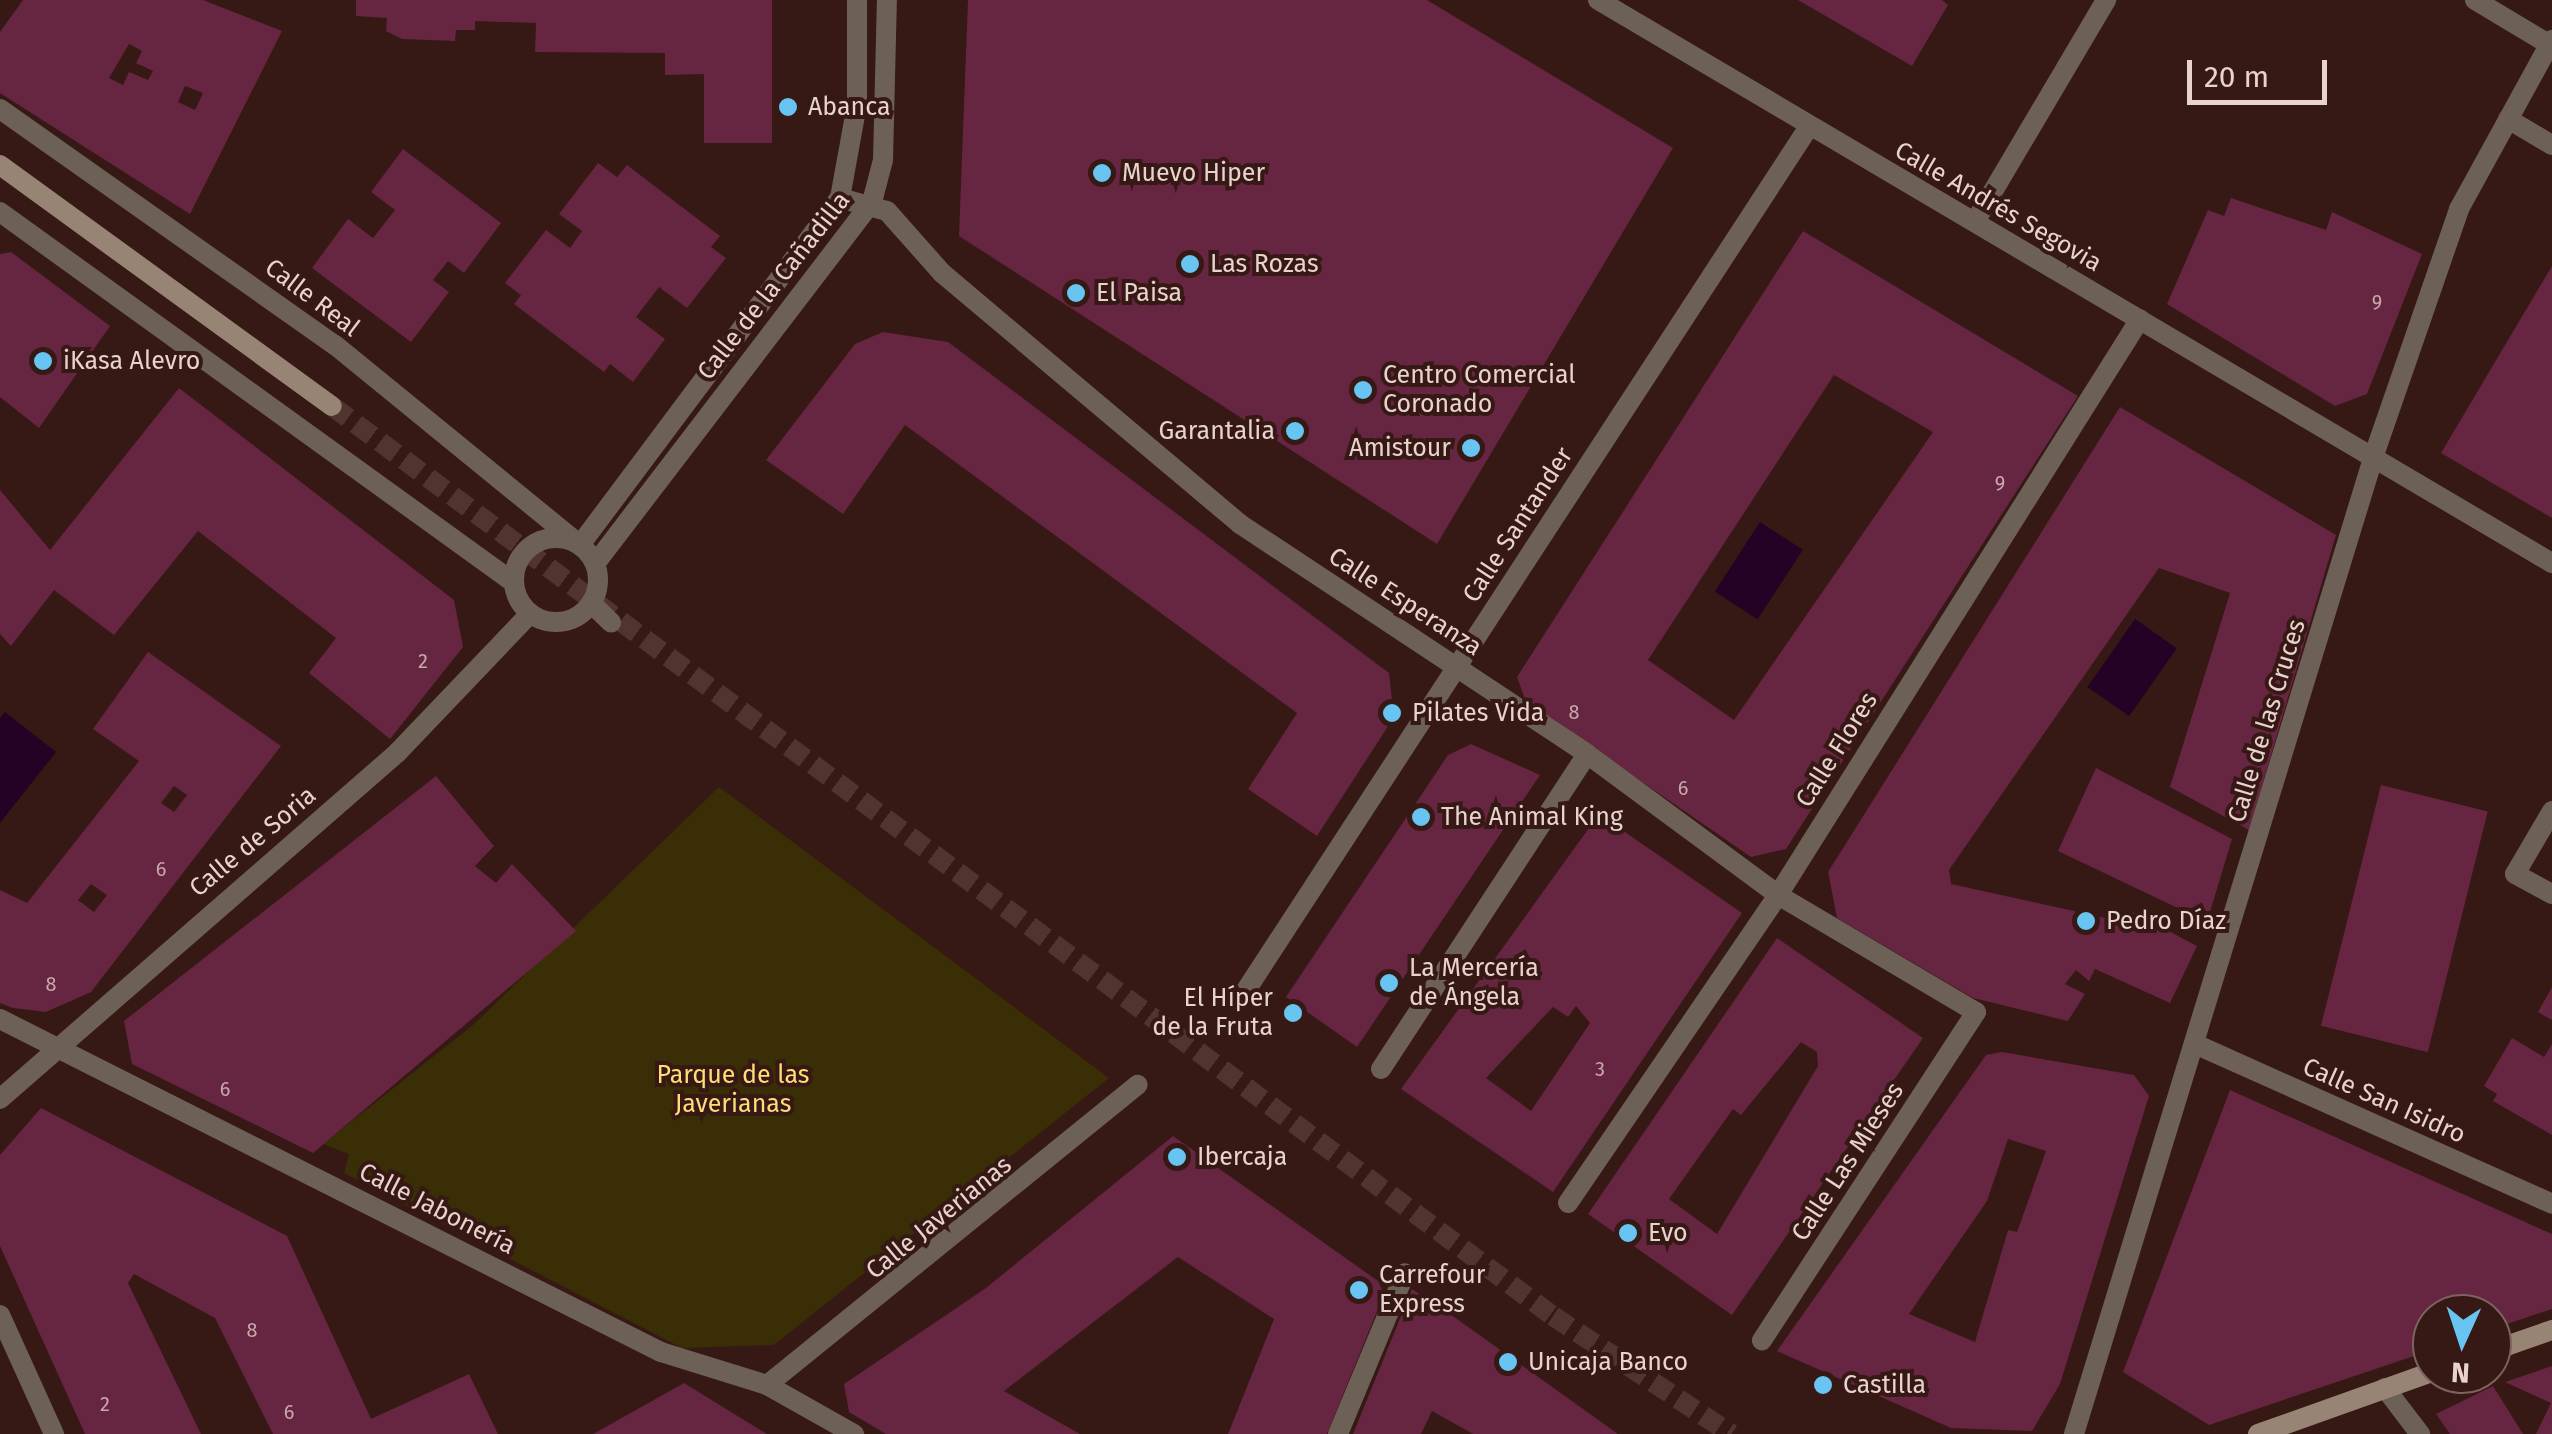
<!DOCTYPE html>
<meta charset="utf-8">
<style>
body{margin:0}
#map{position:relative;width:2552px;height:1434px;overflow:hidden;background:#361814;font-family:"Fira Sans",sans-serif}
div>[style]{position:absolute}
.green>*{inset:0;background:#3a2e06}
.water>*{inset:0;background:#230225;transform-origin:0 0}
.building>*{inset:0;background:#662540;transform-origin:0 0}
.secondary-tunnel>*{height:20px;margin-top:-10px;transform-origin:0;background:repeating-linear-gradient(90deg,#513430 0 20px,transparent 0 30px)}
.street>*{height:20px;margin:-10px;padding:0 10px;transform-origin:10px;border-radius:10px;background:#6d6056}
.street>.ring{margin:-10px;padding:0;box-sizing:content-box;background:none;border:20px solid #6d6056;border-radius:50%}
.secondary>*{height:20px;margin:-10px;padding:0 10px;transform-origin:10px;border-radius:10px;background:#988474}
.dots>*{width:28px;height:28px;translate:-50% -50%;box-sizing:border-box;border:5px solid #361814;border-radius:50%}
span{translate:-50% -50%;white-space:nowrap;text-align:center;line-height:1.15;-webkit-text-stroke:8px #361814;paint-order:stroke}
.number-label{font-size:20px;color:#c8a8ab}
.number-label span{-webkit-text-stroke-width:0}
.poi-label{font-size:25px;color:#e8d3cf}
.left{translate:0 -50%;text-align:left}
.right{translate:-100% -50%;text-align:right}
.street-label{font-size:25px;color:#e8d3cf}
.park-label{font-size:25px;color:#ffdd76}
.north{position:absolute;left:2412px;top:1294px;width:100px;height:100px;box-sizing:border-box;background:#361814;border:2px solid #7d635f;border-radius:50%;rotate:183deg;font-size:28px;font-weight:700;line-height:40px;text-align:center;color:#e8d3cf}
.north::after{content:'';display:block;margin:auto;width:35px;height:45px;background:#68c4f0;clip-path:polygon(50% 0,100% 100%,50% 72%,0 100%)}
.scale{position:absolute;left:2187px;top:60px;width:140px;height:45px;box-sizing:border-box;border:5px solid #e8d3cf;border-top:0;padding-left:12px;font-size:30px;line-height:35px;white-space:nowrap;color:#e8d3cf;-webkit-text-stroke:8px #361814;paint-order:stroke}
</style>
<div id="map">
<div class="green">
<div style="clip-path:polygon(719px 787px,1109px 1078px,774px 1345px,682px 1348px,344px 1173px,349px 1154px,323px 1144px,473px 1025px)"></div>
</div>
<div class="water">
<div style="left:1760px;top:522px;width:51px;height:83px;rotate:33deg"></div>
<div style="left:2135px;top:619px;width:51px;height:83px;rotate:35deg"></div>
<div style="clip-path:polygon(5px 712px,56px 752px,0 823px,0 718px)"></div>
</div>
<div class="building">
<div style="clip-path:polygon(evenodd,23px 0,203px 0,282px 31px,190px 214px,0 93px,0 32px,23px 0,129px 44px,142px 51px,136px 63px,153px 71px,148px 80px,129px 72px,123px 85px,109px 78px,129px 44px,23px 0,185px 86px,203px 93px,195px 110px,178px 102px,185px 86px)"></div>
<div style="clip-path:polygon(356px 0,772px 0,772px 143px,704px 143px,704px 74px,665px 75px,665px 53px,535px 52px,536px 23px,475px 21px,475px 30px,456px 30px,455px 41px,402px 39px,386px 31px,387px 18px,356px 16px)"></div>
<div style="clip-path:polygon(968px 0,1427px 0,1673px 148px,1437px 544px,959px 236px)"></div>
<div style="clip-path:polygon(1798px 0,1942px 0,1948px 5px,1912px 66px)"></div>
<div style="clip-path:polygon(403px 149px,501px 223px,464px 273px,448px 261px,433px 280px,449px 292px,411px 342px,312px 268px,348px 219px,373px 238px,395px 210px,371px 192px)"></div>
<div style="clip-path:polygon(598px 163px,617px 177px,627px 165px,720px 236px,711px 247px,726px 258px,687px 308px,659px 287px,636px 317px,665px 339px,633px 382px,610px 364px,604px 372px,514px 304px,521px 295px,505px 283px,546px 230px,570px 248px,582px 231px,559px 214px)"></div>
<div style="clip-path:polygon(2231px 198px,2326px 230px,2332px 212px,2422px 254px,2367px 394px,2335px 406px,2167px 304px,2208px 210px,2224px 216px)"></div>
<div style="clip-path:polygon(evenodd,1803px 231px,2078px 396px,1786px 849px,1751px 857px,1526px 702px,1517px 677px,1803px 231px,1834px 375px,1933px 432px,1734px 720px,1648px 660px,1834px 375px)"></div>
<div style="clip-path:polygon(11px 252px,110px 326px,39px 428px,0 397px,0 254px)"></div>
<div style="clip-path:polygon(2552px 266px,2552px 518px,2441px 453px)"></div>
<div style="clip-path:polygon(883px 332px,948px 342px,1389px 673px,1394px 717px,1317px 836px,1248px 789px,1297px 713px,905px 425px,843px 514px,766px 460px,855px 344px)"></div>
<div style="clip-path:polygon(179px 388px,454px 600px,463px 647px,390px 739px,309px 673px,336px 638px,198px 531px,114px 635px,54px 590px,11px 646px,0 634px,0 490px,50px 550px)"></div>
<div style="clip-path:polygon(2120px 407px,2336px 535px,2249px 830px,2170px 787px,2230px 593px,2159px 568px,1949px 870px,1951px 884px,2119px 921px,2123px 929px,2133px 912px,2197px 946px,2170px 1003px,2095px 969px,2089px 981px,2076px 970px,2065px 984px,2085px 994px,2068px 1021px,1973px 998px,1837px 918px,1828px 872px)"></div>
<div style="clip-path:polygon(evenodd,148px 652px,281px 746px,91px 992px,46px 1012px,13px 1008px,0 1003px,0 890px,27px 903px,139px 761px,93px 729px,148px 652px,174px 786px,187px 795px,174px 812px,161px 803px,174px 786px,148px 652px,91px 884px,107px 895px,94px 912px,78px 900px,91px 884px)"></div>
<div style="clip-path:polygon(1471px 744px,1540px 775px,1357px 1047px,1286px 997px,1448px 755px)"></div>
<div style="clip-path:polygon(2096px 768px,2232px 839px,2207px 922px,2058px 851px)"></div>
<div style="clip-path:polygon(436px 776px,494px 846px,475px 866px,496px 883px,512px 864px,576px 931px,313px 1153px,132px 1064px,124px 1021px)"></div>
<div style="left:2381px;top:785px;width:110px;height:248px;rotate:14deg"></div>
<div style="clip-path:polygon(evenodd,1599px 814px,1742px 913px,1553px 1192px,1401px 1089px,1599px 814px,1576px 1006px,1590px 1023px,1531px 1111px,1486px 1078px,1553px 1007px,1568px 1017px,1576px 1006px)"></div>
<div style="clip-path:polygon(evenodd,1777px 938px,1923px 1038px,1732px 1315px,1588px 1214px,1777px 938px,1801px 1042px,1817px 1052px,1818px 1066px,1717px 1234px,1669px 1199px,1733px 1109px,1741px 1115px,1801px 1042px)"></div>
<div style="clip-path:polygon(2552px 987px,2552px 1020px,2538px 1012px)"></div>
<div style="clip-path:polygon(2512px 1038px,2544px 1057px,2552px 1044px,2552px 1135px,2493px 1101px,2497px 1094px,2484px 1086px)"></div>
<div style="clip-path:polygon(evenodd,2002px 1052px,2134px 1075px,2149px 1096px,2060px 1384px,2032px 1431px,1951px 1428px,1777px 1351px,1986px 1055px,2002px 1052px,2008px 1139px,2046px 1151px,2017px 1232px,2008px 1230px,1975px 1342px,1909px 1314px,1987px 1201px,2008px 1139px)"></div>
<div style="clip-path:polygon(2230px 1090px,2552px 1234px,2552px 1309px,2492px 1329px,2492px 1314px,2432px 1314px,2432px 1350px,2209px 1425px,2123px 1372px)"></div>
<div style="clip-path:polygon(41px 1108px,287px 1236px,371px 1419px,469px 1374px,498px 1434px,273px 1434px,215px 1318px,134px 1274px,128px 1283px,201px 1434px,85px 1434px,0 1246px,0 1155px)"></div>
<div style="clip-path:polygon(1173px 1136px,1378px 1281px,1384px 1294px,1327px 1434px,1228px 1434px,1274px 1319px,1178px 1257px,1004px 1391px,1080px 1434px,886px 1434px,849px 1412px,844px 1384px,986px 1288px)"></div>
<div style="clip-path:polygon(1412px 1289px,1443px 1309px,1618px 1434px,1473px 1434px,1432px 1411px,1421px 1434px,1353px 1434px)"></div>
<div style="clip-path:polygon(2552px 1366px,2552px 1434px,2536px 1434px,2551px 1403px,2505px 1382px)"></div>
<div style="clip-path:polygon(684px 1383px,767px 1434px,593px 1434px)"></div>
<div style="clip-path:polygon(2493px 1386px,2523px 1434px,2450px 1434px,2436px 1414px)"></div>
</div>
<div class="secondary-tunnel">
<div style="left:332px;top:406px;width:1523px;rotate:36.7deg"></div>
<div style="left:1553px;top:1316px;width:214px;rotate:33.5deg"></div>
</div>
<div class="street">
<div style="left:1598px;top:0;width:1108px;rotate:30.55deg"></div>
<div style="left:2475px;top:0;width:90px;rotate:30.9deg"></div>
<div style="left:0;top:109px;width:410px;rotate:35.2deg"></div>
<div style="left:335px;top:345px;width:316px;rotate:39.2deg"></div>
<div style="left:580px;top:545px;width:434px;rotate:-53.2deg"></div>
<div style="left:840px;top:198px;width:96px;rotate:-79.7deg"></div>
<div style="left:857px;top:104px;width:104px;rotate:-90deg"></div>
<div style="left:2508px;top:119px;width:51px;rotate:30.6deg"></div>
<div style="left:840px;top:198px;width:49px;rotate:15.5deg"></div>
<div style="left:887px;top:211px;width:83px;rotate:48.4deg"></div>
<div style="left:942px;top:273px;width:390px;rotate:40.1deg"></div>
<div style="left:1240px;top:524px;width:416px;rotate:33.5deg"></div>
<div style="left:1587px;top:754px;width:237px;rotate:36.4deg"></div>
<div style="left:1778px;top:895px;width:230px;rotate:30.6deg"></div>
<div style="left:1976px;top:1012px;width:392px;rotate:123.1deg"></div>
<div style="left:0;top:212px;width:633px;rotate:35.8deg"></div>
<div style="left:1976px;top:220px;width:256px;rotate:-59.4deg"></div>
<div class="ring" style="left:514px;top:538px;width:64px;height:64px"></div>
<div style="left:595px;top:564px;width:456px;rotate:-52.6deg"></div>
<div style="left:872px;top:202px;width:43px;rotate:-75.3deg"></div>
<div style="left:883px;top:160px;width:160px;rotate:-88.6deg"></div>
<div style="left:591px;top:603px;width:28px;rotate:44deg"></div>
<div style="left:2552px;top:811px;width:73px;rotate:120.4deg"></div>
<div style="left:2515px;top:874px;width:42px;rotate:28.4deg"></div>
<div style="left:1239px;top:1001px;width:1042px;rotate:-56.9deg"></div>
<div style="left:0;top:1019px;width:740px;rotate:26.74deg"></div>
<div style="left:661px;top:1352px;width:111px;rotate:17.3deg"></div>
<div style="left:767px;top:1385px;width:100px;rotate:29.4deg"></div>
<div style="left:2195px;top:1044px;width:391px;rotate:24.1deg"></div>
<div style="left:1381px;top:1069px;width:376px;rotate:-56.8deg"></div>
<div style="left:0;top:1099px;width:527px;rotate:-41.07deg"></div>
<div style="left:397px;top:753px;width:192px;rotate:-46.3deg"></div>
<div style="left:1568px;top:1203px;width:373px;rotate:-55.7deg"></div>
<div style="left:1778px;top:895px;width:680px;rotate:-57.85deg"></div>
<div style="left:0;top:1315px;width:131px;rotate:65.6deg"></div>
<div style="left:767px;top:1385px;width:477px;rotate:-39deg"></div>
<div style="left:2385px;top:1388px;width:58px;rotate:52.7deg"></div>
<div style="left:1338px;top:1434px;width:174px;rotate:-67.4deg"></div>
<div style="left:2074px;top:1434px;width:1024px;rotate:-72.96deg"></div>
<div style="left:2374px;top:455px;width:260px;rotate:-70.9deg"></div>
<div style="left:2459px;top:209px;width:193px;rotate:-61.2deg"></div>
</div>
<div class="secondary">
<div style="left:0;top:165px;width:410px;rotate:36deg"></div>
<div style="left:2492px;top:1351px;width:64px;rotate:-19.3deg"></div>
<div style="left:2258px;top:1434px;width:185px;rotate:-19.6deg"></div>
</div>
<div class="dots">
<div style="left:788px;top:107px;background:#68c4f0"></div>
<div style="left:1102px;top:173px;background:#68c4f0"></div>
<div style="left:1190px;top:264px;background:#68c4f0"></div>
<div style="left:1076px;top:293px;background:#68c4f0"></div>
<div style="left:43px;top:361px;background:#68c4f0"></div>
<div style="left:1363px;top:390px;background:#68c4f0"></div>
<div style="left:1295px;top:431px;background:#68c4f0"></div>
<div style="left:1471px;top:448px;background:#68c4f0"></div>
<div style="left:1392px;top:713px;background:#68c4f0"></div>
<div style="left:1421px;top:817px;background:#68c4f0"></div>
<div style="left:2086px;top:921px;background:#68c4f0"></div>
<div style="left:1389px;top:983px;background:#68c4f0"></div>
<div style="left:1293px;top:1013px;background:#68c4f0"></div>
<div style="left:1177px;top:1157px;background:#68c4f0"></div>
<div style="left:1628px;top:1233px;background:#68c4f0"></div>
<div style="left:1359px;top:1290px;background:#68c4f0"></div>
<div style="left:1508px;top:1362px;background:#68c4f0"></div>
<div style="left:1823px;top:1385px;background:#68c4f0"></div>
</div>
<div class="number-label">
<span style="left:2377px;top:302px">9</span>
<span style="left:2000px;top:483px">9</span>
<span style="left:423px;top:661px">2</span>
<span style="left:1574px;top:712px">8</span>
<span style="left:1683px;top:788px">6</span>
<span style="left:161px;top:869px">6</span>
<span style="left:51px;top:984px">8</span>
<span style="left:1600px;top:1069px">3</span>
<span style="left:225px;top:1089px">6</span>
<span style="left:252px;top:1330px">8</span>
<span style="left:105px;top:1404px">2</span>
<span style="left:289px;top:1412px">6</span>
</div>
<div class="poi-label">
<span class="left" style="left:808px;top:107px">Abanca</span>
<span class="left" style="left:1122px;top:173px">Muevo Hiper</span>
<span class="left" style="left:1210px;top:264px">Las Rozas</span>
<span class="left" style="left:1096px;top:293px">El Paisa</span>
<span class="left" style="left:63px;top:361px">iKasa Alevro</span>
<span class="left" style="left:1383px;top:390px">Centro Comercial<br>Coronado</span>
<span class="right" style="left:1275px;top:431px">Garantalia</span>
<span class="right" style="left:1451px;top:448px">Amistour</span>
<span class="left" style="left:1412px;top:713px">Pilates Vida</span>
<span class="left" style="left:1441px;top:817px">The Animal King</span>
<span class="left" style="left:2106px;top:921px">Pedro Díaz</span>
<span class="left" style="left:1409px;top:983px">La Mercería<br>de Ángela</span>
<span class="right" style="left:1273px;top:1013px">El Híper<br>de la Fruta</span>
<span class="left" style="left:1197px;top:1157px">Ibercaja</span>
<span class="left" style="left:1648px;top:1233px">Evo</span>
<span class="left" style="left:1379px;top:1290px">Carrefour<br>Express</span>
<span class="left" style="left:1528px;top:1362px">Unicaja Banco</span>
<span class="left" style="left:1843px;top:1385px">Castilla</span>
</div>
<div class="street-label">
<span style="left:1998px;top:207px;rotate:30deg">Calle Andrés Segovia</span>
<span style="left:774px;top:286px;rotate:-52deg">Calle de la Cañadilla</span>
<span style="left:312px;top:298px;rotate:37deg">Calle Real</span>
<span style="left:1518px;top:525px;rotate:-57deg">Calle Santander</span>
<span style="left:1405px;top:602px;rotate:33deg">Calle Esperanza</span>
<span style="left:2267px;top:721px;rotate:-73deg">Calle de las Cruces</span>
<span style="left:1837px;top:750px;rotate:-58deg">Calle Flores</span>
<span style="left:253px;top:842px;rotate:-40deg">Calle de Soria</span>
<span style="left:2384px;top:1101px;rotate:24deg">Calle San Isidro</span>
<span style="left:1848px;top:1162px;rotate:-57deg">Calle Las Mieses</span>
<span style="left:437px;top:1209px;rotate:27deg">Calle Jabonería</span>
<span style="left:939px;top:1218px;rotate:-39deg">Calle Javerianas</span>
</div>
<div class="park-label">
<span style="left:733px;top:1090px">Parque de las<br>Javerianas</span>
</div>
<div class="north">N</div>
<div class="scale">20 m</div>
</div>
